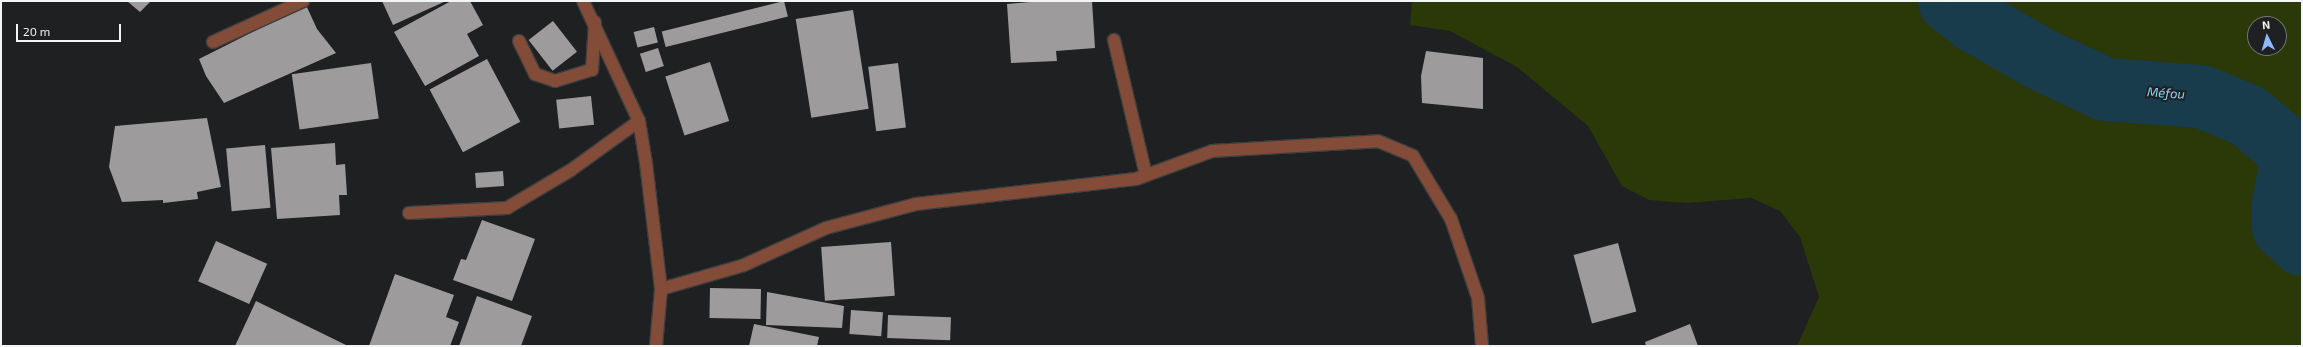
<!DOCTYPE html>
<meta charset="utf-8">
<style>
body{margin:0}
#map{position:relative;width:2303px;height:347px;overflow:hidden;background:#1e2021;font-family:"Exo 2",sans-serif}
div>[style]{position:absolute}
.green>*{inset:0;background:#2b3807}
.river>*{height:63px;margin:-31.5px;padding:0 31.5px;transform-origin:31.5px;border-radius:31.5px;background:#183c4b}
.building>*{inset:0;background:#9e9b9d;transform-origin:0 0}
.roads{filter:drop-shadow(1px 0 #3c3e3f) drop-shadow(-1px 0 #3c3e3f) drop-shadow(0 1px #3c3e3f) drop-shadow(0 -1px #3c3e3f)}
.lane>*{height:12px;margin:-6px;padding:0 6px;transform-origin:6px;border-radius:6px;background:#834c38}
.street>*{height:12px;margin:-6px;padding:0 6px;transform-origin:6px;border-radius:6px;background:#834c38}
span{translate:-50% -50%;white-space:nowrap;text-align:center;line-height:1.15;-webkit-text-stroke:4px #1e2021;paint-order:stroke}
.water-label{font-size:13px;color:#87d6f9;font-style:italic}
.frame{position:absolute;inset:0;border:2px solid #f3f4f5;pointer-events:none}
.north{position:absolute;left:2247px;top:16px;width:40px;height:40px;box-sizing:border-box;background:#1e2021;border:1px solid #737576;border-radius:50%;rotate:355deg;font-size:11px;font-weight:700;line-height:16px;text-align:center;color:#f3f4f5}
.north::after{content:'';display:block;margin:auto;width:14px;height:18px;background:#8db9fc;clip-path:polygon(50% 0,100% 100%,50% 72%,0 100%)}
.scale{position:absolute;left:16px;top:24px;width:105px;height:18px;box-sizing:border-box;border:2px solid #f3f4f5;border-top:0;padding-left:5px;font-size:12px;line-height:14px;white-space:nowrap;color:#f3f4f5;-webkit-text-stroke:3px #1e2021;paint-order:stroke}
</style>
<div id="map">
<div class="green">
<div style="clip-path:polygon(evenodd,1412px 1px,2302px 1px,2302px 346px,1797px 346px,1819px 297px,1800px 237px,1780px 211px,1751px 198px,1686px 203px,1649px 200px,1622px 186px,1588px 126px,1517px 67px,1450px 31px,1410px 25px,1412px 1px,2255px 24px,2279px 24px,2279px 48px,2255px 48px,2255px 24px)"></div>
</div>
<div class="river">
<div style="left:1949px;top:1px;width:33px;rotate:38deg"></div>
<div style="left:1975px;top:21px;width:74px;rotate:30deg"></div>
<div style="left:2039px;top:58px;width:73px;rotate:25.2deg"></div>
<div style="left:2105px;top:89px;width:96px;rotate:4.2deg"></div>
<div style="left:2201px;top:96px;width:50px;rotate:22.4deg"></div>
<div style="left:2247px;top:115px;width:47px;rotate:39.8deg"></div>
<div style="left:2283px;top:145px;width:22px;rotate:72deg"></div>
<div style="left:2290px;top:166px;width:36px;rotate:101deg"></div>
<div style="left:2283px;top:201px;width:26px;rotate:90deg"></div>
<div style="left:2283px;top:227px;width:25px;rotate:42deg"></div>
</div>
<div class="building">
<div style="clip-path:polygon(127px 1px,151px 1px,140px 12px)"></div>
<div style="clip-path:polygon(382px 1px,446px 1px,393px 25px)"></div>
<div style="clip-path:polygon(451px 1px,470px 1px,483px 25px,467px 34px,479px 56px,425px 86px,394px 32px)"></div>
<div style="left:784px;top:1px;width:16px;height:126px;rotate:76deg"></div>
<div style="clip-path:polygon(1041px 1px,1092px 1px,1095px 48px,1056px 51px,1057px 61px,1011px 63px,1007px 4px)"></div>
<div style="clip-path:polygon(306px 5px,317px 29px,336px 53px,224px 103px,206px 76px,199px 59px)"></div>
<div style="left:853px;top:10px;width:100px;height:58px;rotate:81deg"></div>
<div style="left:553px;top:21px;width:39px;height:31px;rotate:52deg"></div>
<div style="left:654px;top:27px;width:16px;height:21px;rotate:76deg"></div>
<div style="left:658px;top:48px;width:19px;height:19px;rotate:72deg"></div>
<div style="clip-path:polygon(1426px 51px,1483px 58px,1483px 109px,1422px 103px,1421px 76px)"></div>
<div style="left:487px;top:59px;width:71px;height:65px;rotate:62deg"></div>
<div style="left:710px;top:62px;width:62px;height:47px;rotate:72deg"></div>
<div style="left:371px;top:63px;width:56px;height:80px;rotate:82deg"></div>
<div style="left:898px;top:63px;width:65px;height:30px;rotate:83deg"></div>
<div style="left:591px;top:96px;width:29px;height:35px;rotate:84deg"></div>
<div style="clip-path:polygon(207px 118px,221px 187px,197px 192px,198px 199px,163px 203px,163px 200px,122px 202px,109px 167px,115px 126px)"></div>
<div style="clip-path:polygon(335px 143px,336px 165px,345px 164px,347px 195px,339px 195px,340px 215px,277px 219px,271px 148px)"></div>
<div style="left:265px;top:145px;width:63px;height:39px;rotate:85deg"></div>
<div style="left:503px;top:171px;width:15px;height:28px;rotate:86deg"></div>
<div style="clip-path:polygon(482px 220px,535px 239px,512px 301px,453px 280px,461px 259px,466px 260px)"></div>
<div style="left:216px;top:241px;width:56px;height:44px;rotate:24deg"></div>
<div style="left:891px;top:242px;width:54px;height:70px;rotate:86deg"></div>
<div style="left:1618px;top:243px;width:71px;height:46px;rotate:75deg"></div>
<div style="clip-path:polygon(395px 274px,454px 295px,446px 317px,459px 322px,450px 346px,369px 346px)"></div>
<div style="left:710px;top:288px;width:51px;height:30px;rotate:1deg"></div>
<div style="clip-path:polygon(767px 292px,844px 306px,842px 328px,766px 325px)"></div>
<div style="clip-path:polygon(477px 296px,532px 316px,521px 346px,459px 346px)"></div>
<div style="clip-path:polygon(256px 301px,348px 346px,235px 346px)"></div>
<div style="left:851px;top:310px;width:32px;height:24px;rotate:4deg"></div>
<div style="left:888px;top:315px;width:63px;height:23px;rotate:2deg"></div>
<div style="clip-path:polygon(754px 324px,819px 337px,817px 346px,749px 346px)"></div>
<div style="clip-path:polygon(1690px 324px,1698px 346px,1646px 346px,1645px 342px)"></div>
</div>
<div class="roads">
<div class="lane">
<div style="left:1114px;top:40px;width:139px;rotate:76.7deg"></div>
<div style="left:519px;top:41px;width:37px;rotate:64deg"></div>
<div style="left:535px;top:74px;width:21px;rotate:19deg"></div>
<div style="left:555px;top:81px;width:39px;rotate:-17deg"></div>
<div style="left:592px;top:70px;width:48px;rotate:-86.4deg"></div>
<div style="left:213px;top:42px;width:99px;rotate:-24.5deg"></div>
<div style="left:409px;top:213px;width:98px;rotate:-2.9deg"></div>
<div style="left:507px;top:208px;width:74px;rotate:-30.7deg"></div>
<div style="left:571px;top:170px;width:84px;rotate:-35.8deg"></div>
</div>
<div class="street">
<div style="left:583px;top:1px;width:132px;rotate:65deg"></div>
<div style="left:639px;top:121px;width:43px;rotate:80.5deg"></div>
<div style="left:646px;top:163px;width:127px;rotate:83.2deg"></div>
<div style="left:661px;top:289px;width:57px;rotate:95deg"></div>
<div style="left:661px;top:289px;width:86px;rotate:-16.1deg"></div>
<div style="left:744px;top:265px;width:90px;rotate:-24.3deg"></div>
<div style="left:826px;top:228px;width:93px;rotate:-14.9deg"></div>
<div style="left:916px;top:204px;width:221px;rotate:-6.5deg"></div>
<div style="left:1136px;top:179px;width:81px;rotate:-20.2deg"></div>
<div style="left:1212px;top:151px;width:166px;rotate:-3.4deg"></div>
<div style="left:1378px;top:141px;width:38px;rotate:23deg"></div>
<div style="left:1413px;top:156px;width:74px;rotate:58.9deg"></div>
<div style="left:1451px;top:219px;width:83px;rotate:71.1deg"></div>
<div style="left:1478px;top:298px;width:48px;rotate:85.2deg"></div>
</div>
</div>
<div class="water-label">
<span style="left:2166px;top:93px;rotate:4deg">Méfou</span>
</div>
<div class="frame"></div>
<div class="north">N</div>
<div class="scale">20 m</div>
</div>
